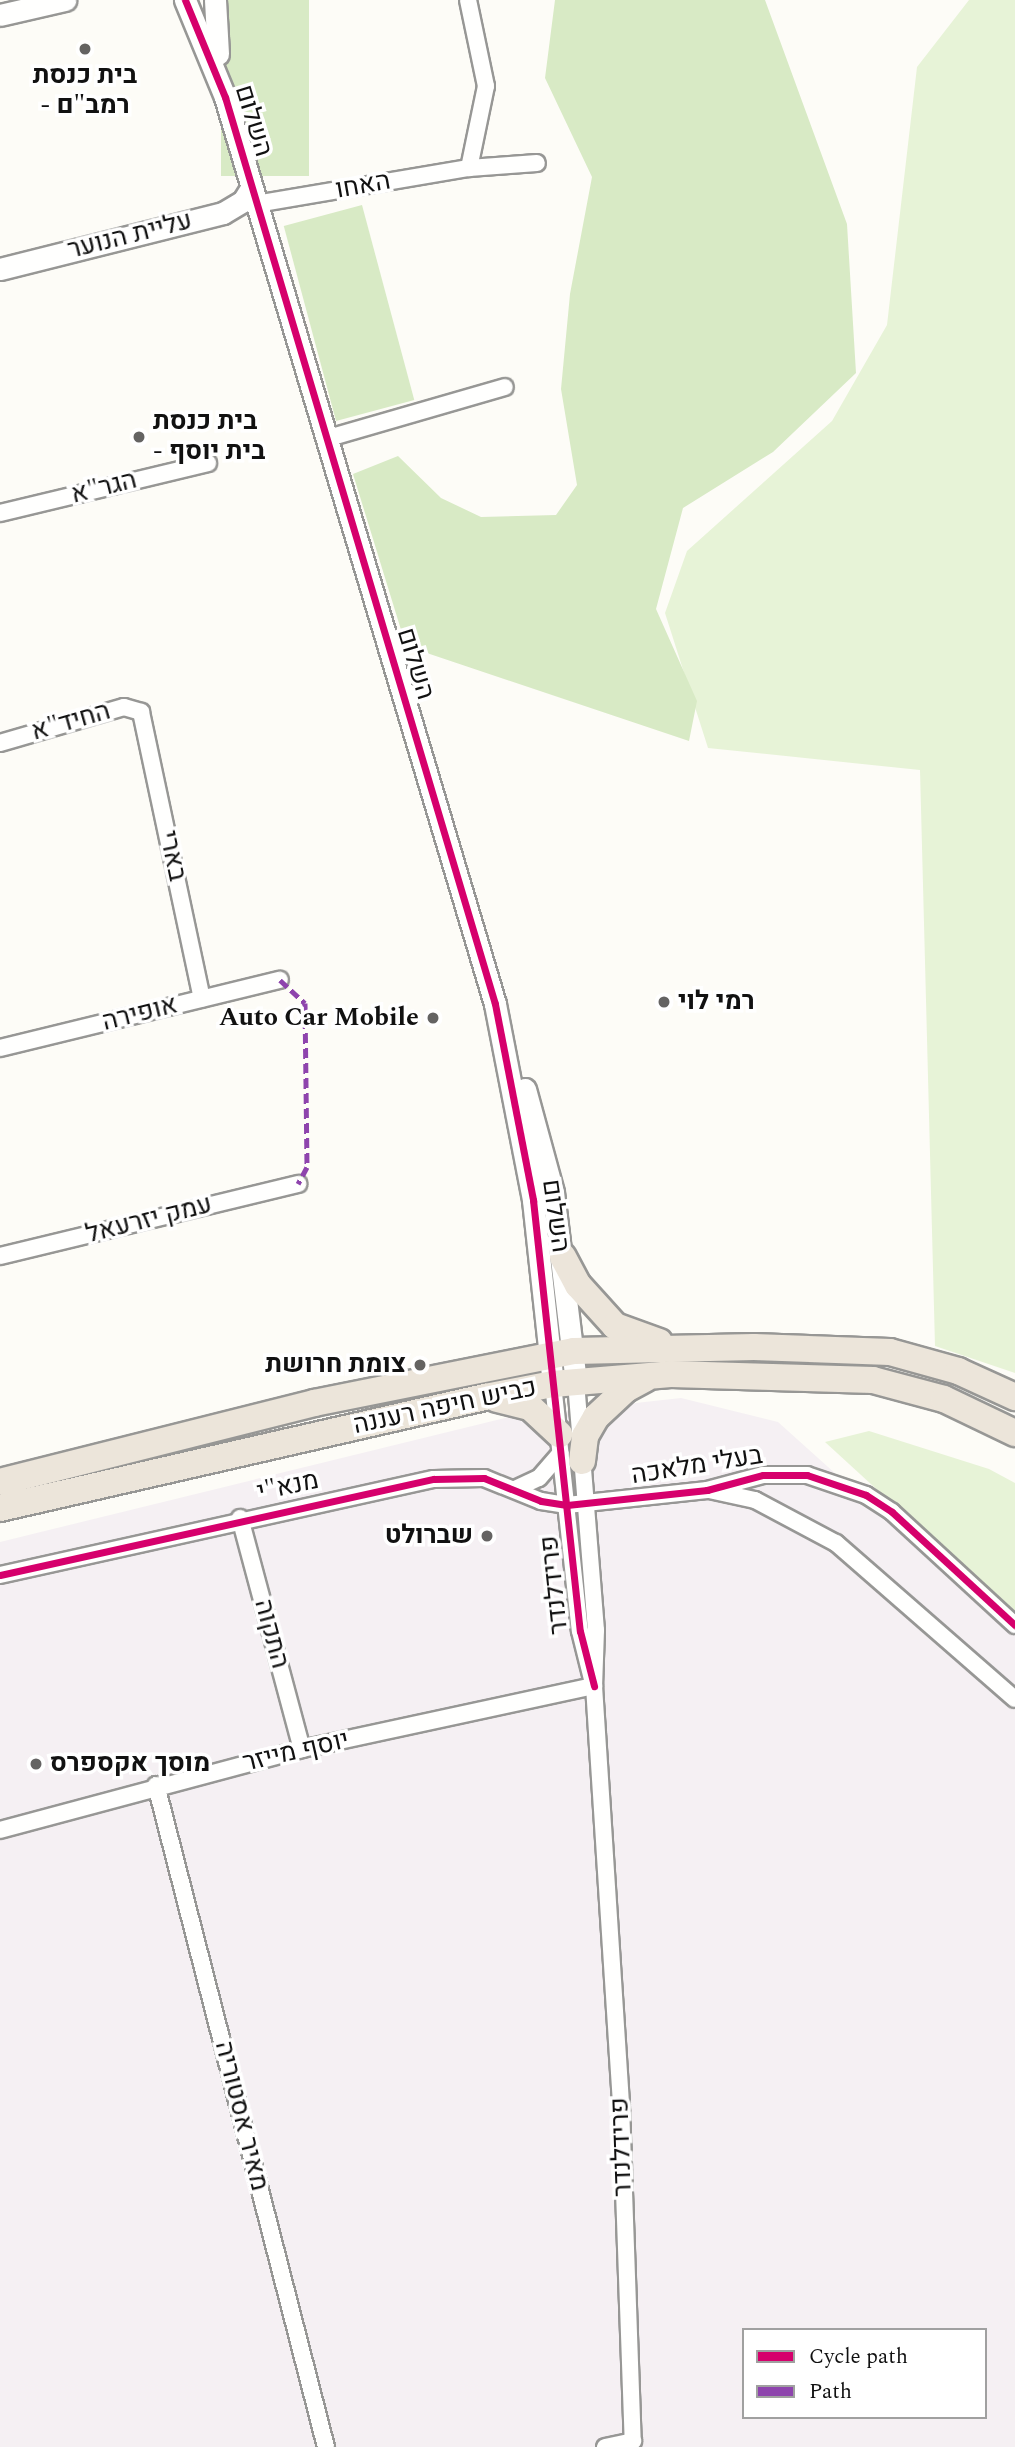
<!DOCTYPE html>
<meta charset="utf-8">
<style>
body{margin:0}
#map{position:relative;width:1015px;height:2447px;overflow:hidden;background:#fdfcf7;font-family:Spectral,Heebo,serif}
div>[style]{position:absolute}
.industrial>*{inset:0;background:#f5f0f3}
.green>*{inset:0;background:#e7f3d7}
.forest>*{inset:0;background:#d8eac5;transform-origin:0 0}
.roads{filter:drop-shadow(2px 0 #979795) drop-shadow(-2px 0 #979795) drop-shadow(0 2px #979795) drop-shadow(0 -2px #979795)}
.minor>*{height:16px;margin:-8px;padding:0 8px;transform-origin:8px;border-radius:8px;background:#fffffe}
.tertiary>*{height:21px;margin:-10.5px;padding:0 10.5px;transform-origin:10.5px;border-radius:10.5px;background:#fffffe}
.trunk>*{height:26px;margin:-13px;padding:0 13px;transform-origin:13px;border-radius:13px;background:#ece5da}
.quiet>*{height:5px;margin-top:-2.5px;transform-origin:0;background:repeating-linear-gradient(90deg,#8e44ad 0 10px,transparent 0 15px)}
.cycleway>*{height:7px;margin:-3.5px;padding:0 3.5px;transform-origin:3.5px;border-radius:3.5px;background:#d6006c}
.dots>*{width:19px;height:19px;translate:-50% -50%;box-sizing:border-box;border:4px solid #fff;border-radius:50%}
span{translate:-50% -50%;white-space:nowrap;text-align:center;line-height:1.15;-webkit-text-stroke:7px #fff;paint-order:stroke}
.poi-label{font-size:26px;color:#111;font-weight:700}
.left{translate:0 -50%;text-align:left}
.right{translate:-100% -50%;text-align:right}
.street-label{font-size:26px;color:#111}
.legend{position:absolute;left:742px;top:2328px;width:245px;height:91px;box-sizing:border-box;background:#fff;border:2px solid #a0a0a0;margin:0;padding:9px 12px;list-style:none;font-size:21px;color:#111}
.legend li{display:flex;align-items:center;gap:14px;height:35px}
.legend b{width:35px;border:2px solid #a0a0a0}
</style>
<div id="map">
<div class="industrial">
<div style="clip-path:polygon(evenodd,681px 1398px,778px 1422px,1015px 1635px,1015px 2447px,0 2447px,0 1542px,509px 1417px,681px 1398px,744px 2330px,985px 2330px,985px 2417px,744px 2417px,744px 2330px)"></div>
</div>
<div class="green">
<div style="clip-path:polygon(969px 0,1015px 0,1015px 1373px,935px 1346px,920px 770px,708px 748px,665px 613px,687px 551px,832px 421px,887px 325px,917px 67px)"></div>
<div style="clip-path:polygon(869px 1431px,989px 1469px,1015px 1483px,1015px 1616px,825px 1442px)"></div>
</div>
<div class="forest">
<div style="left:221px;top:0;width:88px;height:176px"></div>
<div style="clip-path:polygon(555px 0,765px 0,847px 224px,856px 373px,773px 452px,683px 508px,656px 609px,697px 701px,689px 741px,406px 646px,353px 474px,398px 456px,441px 498px,481px 517px,556px 515px,577px 485px,561px 389px,570px 294px,592px 177px,545px 78px)"></div>
<div style="left:362px;top:205px;width:202px;height:81px;rotate:75deg"></div>
</div>
<div class="roads">
<div class="minor">
<div style="left:468px;top:0;width:88px;rotate:78.2deg"></div>
<div style="left:486px;top:86px;width:84px;rotate:101.7deg"></div>
<div style="left:256px;top:204px;width:216px;rotate:-9.6deg"></div>
<div style="left:469px;top:168px;width:68px;rotate:-4.2deg"></div>
<div style="left:325px;top:439px;width:187px;rotate:-16.1deg"></div>
<div style="left:0;top:513px;width:214px;rotate:-13.5deg"></div>
<div style="left:0;top:743px;width:129px;rotate:-16.2deg"></div>
<div style="left:124px;top:707px;width:18px;rotate:16deg"></div>
<div style="left:141px;top:712px;width:293px;rotate:78deg"></div>
<div style="left:0;top:1048px;width:288px;rotate:-13.7deg"></div>
<div style="left:0;top:1256px;width:307px;rotate:-13.6deg"></div>
<div style="left:576px;top:1382px;width:249px;rotate:85.4deg"></div>
<div style="left:596px;top:1630px;width:56px;rotate:92deg"></div>
<div style="left:594px;top:1686px;width:420px;rotate:86.3deg"></div>
<div style="left:621px;top:2105px;width:336px;rotate:88deg"></div>
<div style="left:553px;top:1384px;width:248px;rotate:83.8deg"></div>
<div style="left:580px;top:1631px;width:49px;rotate:76deg"></div>
<div style="left:515px;top:1489px;width:26px;rotate:-25deg"></div>
<div style="left:539px;top:1478px;width:33px;rotate:-49deg"></div>
<div style="left:709px;top:1490px;width:47px;rotate:12.3deg"></div>
<div style="left:755px;top:1500px;width:92px;rotate:28deg"></div>
<div style="left:836px;top:1543px;width:237px;rotate:41.1deg"></div>
<div style="left:240px;top:1518px;width:239px;rotate:75deg"></div>
<div style="left:0;top:1575px;width:444px;rotate:-12.5deg"></div>
<div style="left:434px;top:1479px;width:50px;rotate:-1.1deg"></div>
<div style="left:484px;top:1478px;width:61px;rotate:22deg"></div>
<div style="left:541px;top:1501px;width:26px;rotate:9deg"></div>
<div style="left:567px;top:1505px;width:141px;rotate:-6.1deg"></div>
<div style="left:707px;top:1490px;width:58px;rotate:-15deg"></div>
<div style="left:763px;top:1475px;width:44px"></div>
<div style="left:807px;top:1475px;width:62px;rotate:18.7deg"></div>
<div style="left:866px;top:1495px;width:31px;rotate:33deg"></div>
<div style="left:892px;top:1512px;width:167px;rotate:42.6deg"></div>
<div style="left:156px;top:1785px;width:683px;rotate:75.6deg"></div>
<div style="left:0;top:1830px;width:313px;rotate:-15deg"></div>
<div style="left:302px;top:1749px;width:299px;rotate:-12.2deg"></div>
<div style="left:605px;top:2447px;width:29px;rotate:-12deg"></div>
</div>
<div class="tertiary">
<div style="left:185px;top:0;width:105px;rotate:67.6deg"></div>
<div style="left:225px;top:97px;width:946px;rotate:73.42deg"></div>
<div style="left:495px;top:1004px;width:200px;rotate:79deg"></div>
<div style="left:533px;top:1200px;width:185px;rotate:83.8deg"></div>
<div style="left:215px;top:0;width:54px;rotate:86.8deg"></div>
<div style="left:0;top:15px;width:67px;rotate:-13deg"></div>
<div style="left:0;top:269px;width:230px;rotate:-14.1deg"></div>
<div style="left:223px;top:213px;width:23px;rotate:-31deg"></div>
<div style="left:243px;top:201px;width:15px;rotate:-58deg"></div>
<div style="left:525px;top:1089px;width:107px;rotate:74.8deg"></div>
<div style="left:553px;top:1192px;width:191px;rotate:83.1deg"></div>
</div>
<div class="trunk">
<div style="left:563px;top:1257px;width:32px;rotate:62deg"></div>
<div style="left:578px;top:1285px;width:55px;rotate:47.9deg"></div>
<div style="left:615px;top:1326px;width:47px;rotate:20deg"></div>
<div style="left:497px;top:1399px;width:34px;rotate:14deg"></div>
<div style="left:530px;top:1407px;width:40px;rotate:43deg"></div>
<div style="left:582px;top:1461px;width:25px;rotate:-83deg"></div>
<div style="left:585px;top:1436px;width:22px;rotate:-60deg"></div>
<div style="left:596px;top:1417px;width:41px;rotate:-43deg"></div>
<div style="left:626px;top:1389px;width:21px;rotate:-28deg"></div>
<div style="left:0;top:1482px;width:324px;rotate:-14.1deg"></div>
<div style="left:314px;top:1403px;width:265px;rotate:-11.3deg"></div>
<div style="left:574px;top:1351px;width:180px;rotate:-1.3deg"></div>
<div style="left:754px;top:1347px;width:136px;rotate:2.1deg"></div>
<div style="left:890px;top:1352px;width:71px;rotate:15.6deg"></div>
<div style="left:958px;top:1371px;width:63px;rotate:24.5deg"></div>
<div style="left:0;top:1508px;width:498px;rotate:-12.9deg"></div>
<div style="left:485px;top:1397px;width:69px;rotate:-10.8deg"></div>
<div style="left:553px;top:1384px;width:118px;rotate:-4.8deg"></div>
<div style="left:671px;top:1374px;width:202px;rotate:1.7deg"></div>
<div style="left:873px;top:1380px;width:73px;rotate:15deg"></div>
<div style="left:944px;top:1399px;width:79px;rotate:25.6deg"></div>
</div>
</div>
<div class="quiet">
<div style="left:280px;top:980px;width:34px;rotate:43deg"></div>
<div style="left:305px;top:1003px;width:164px;rotate:89.3deg"></div>
<div style="left:307px;top:1167px;width:19px;rotate:118deg"></div>
</div>
<div class="cycleway">
<div style="left:185px;top:0;width:105px;rotate:67.6deg"></div>
<div style="left:225px;top:97px;width:946px;rotate:73.42deg"></div>
<div style="left:495px;top:1004px;width:200px;rotate:79deg"></div>
<div style="left:533px;top:1200px;width:434px;rotate:83.8deg"></div>
<div style="left:580px;top:1631px;width:57px;rotate:75.7deg"></div>
<div style="left:0;top:1575px;width:444px;rotate:-12.5deg"></div>
<div style="left:434px;top:1479px;width:50px;rotate:-1.1deg"></div>
<div style="left:484px;top:1478px;width:61px;rotate:22deg"></div>
<div style="left:541px;top:1501px;width:26px;rotate:9deg"></div>
<div style="left:567px;top:1505px;width:141px;rotate:-6.1deg"></div>
<div style="left:707px;top:1490px;width:58px;rotate:-15deg"></div>
<div style="left:763px;top:1475px;width:44px"></div>
<div style="left:807px;top:1475px;width:62px;rotate:18.7deg"></div>
<div style="left:866px;top:1495px;width:31px;rotate:33deg"></div>
<div style="left:892px;top:1512px;width:167px;rotate:42.6deg"></div>
</div>
<div class="dots">
<div style="left:85px;top:49px;background:#646362"></div>
<div style="left:139px;top:437px;background:#646362"></div>
<div style="left:664px;top:1002px;background:#646362"></div>
<div style="left:433px;top:1018px;background:#646362"></div>
<div style="left:420px;top:1365px;background:#646362"></div>
<div style="left:487px;top:1536px;background:#646362"></div>
<div style="left:36px;top:1764px;background:#646362"></div>
</div>
<div class="poi-label">
<span style="left:85px;top:91px">בית כנסת<br>- רמב"ם</span>
<span class="left" style="left:153px;top:437px">בית כנסת<br>- בית יוסף</span>
<span class="left" style="left:678px;top:1002px">רמי לוי</span>
<span class="right" style="left:419px;top:1018px">Auto Car Mobile</span>
<span class="right" style="left:406px;top:1365px">צומת חרושת</span>
<span class="right" style="left:473px;top:1536px">שברולט</span>
<span class="left" style="left:50px;top:1764px">מוסך אקספרס</span>
</div>
<div class="street-label">
<span style="left:253px;top:121px;rotate:73deg">השלום</span>
<span style="left:363px;top:186px;rotate:-10deg">האחו</span>
<span style="left:130px;top:236px;rotate:-14deg">עליית הנוער</span>
<span style="left:104px;top:488px;rotate:-14deg">הגר"א</span>
<span style="left:415px;top:664px;rotate:73deg">השלום</span>
<span style="left:71px;top:722px;rotate:-16deg">החיד"א</span>
<span style="left:172px;top:856px;rotate:78deg">בארי</span>
<span style="left:140px;top:1014px;rotate:-14deg">אופירה</span>
<span style="left:555px;top:1216px;rotate:82deg">השלום</span>
<span style="left:149px;top:1220px;rotate:-14deg">עמק יזרעאל</span>
<span style="left:445px;top:1407px;rotate:-12deg">כביש חיפה רעננה</span>
<span style="left:697px;top:1466px;rotate:-9deg">בעלי מלאכה</span>
<span style="left:288px;top:1487px;rotate:-12deg">מנא"י</span>
<span style="left:555px;top:1585px;rotate:-96deg">פרידלנדר</span>
<span style="left:271px;top:1634px;rotate:75deg">התקוה</span>
<span style="left:296px;top:1752px;rotate:-13deg">יוסף מייזר</span>
<span style="left:241px;top:2116px;rotate:76deg">מאיר אסטוריה</span>
<span style="left:622px;top:2147px;rotate:-92deg">פרידלנדר</span>
</div>
<ul class="legend">
<li><b style="height:9px;background:#d6006c"></b>Cycle path</li>
<li><b style="height:9px;background:#8e44ad"></b>Path</li>
</ul>
</div>
